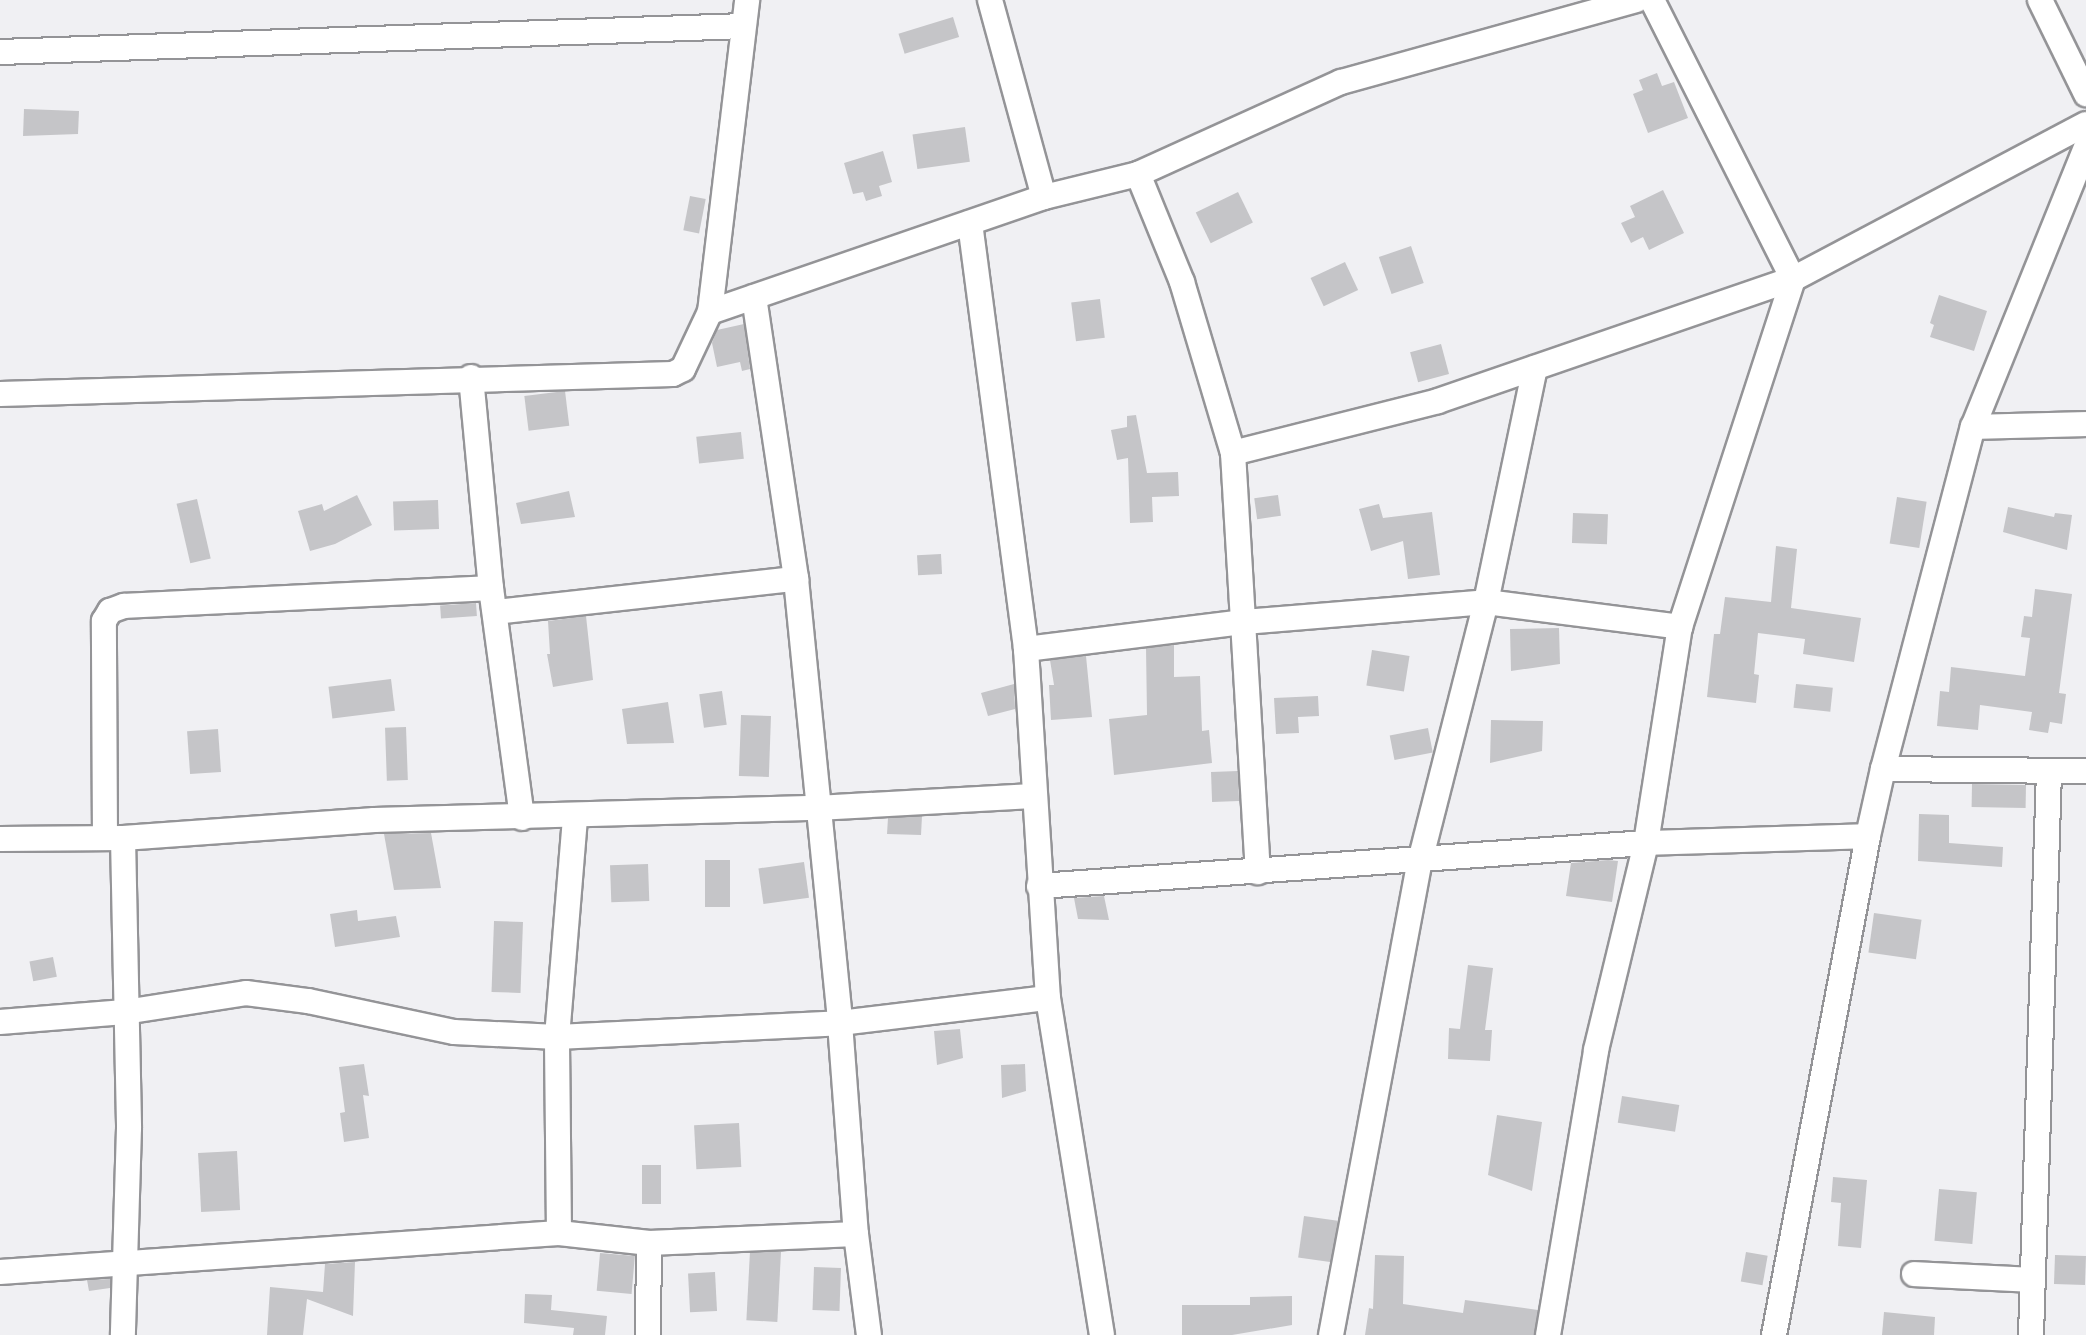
<!DOCTYPE html>
<style>
body{margin:0}
#map{position:relative;width:2086px;height:1335px;overflow:hidden;background:#f0f0f3;font-family:"Fira Sans Condensed",sans-serif}
div>[style]{position:absolute}
.building>*{inset:0;background:#c5c5c8;transform-origin:0 0}
.roads{filter:drop-shadow(2px 0 #949497) drop-shadow(-2px 0 #949497) drop-shadow(0 2px #949497) drop-shadow(0 -2px #949497)}
.street>*{height:24px;margin:-12px;padding:0 12px;transform-origin:12px;border-radius:12px;background:#fff}
span{translate:-50% -50%;white-space:nowrap;text-align:center;line-height:1.15;-webkit-text-stroke:4.5px #f0f0f3;paint-order:stroke}
</style>
<div id="map">
<div class="building">
<div style="left:953px;top:17px;width:21px;height:57px;rotate:73deg"></div>
<div style="clip-path:polygon(1657px 73px,1662px 86px,1674px 82px,1688px 118px,1648px 133px,1633px 94px,1643px 90px,1639px 80px)"></div>
<div style="clip-path:polygon(24px 109px,79px 111px,78px 134px,23px 136px)"></div>
<div style="left:965px;top:127px;width:35px;height:53px;rotate:82deg"></div>
<div style="clip-path:polygon(883px 151px,892px 182px,879px 186px,882px 196px,866px 201px,863px 192px,853px 194px,844px 163px)"></div>
<div style="clip-path:polygon(1663px 190px,1684px 233px,1649px 250px,1643px 237px,1631px 243px,1621px 223px,1635px 217px,1630px 206px)"></div>
<div style="left:1238px;top:192px;width:34px;height:47px;rotate:64deg"></div>
<div style="left:690px;top:196px;width:16px;height:35px;rotate:11deg"></div>
<div style="left:1411px;top:246px;width:39px;height:34px;rotate:71deg"></div>
<div style="left:1345px;top:262px;width:31px;height:38px;rotate:65deg"></div>
<div style="clip-path:polygon(1939px 295px,1987px 311px,1974px 351px,1930px 337px,1934px 325px,1930px 323px)"></div>
<div style="left:1100px;top:299px;width:39px;height:29px;rotate:83deg"></div>
<div style="clip-path:polygon(744px 324px,750px 369px,742px 371px,740px 362px,717px 367px,712px 343px,717px 330px)"></div>
<div style="left:1441px;top:344px;width:31px;height:32px;rotate:75deg"></div>
<div style="left:565px;top:391px;width:35px;height:41px;rotate:83deg"></div>
<div style="clip-path:polygon(1136px 415px,1147px 473px,1178px 472px,1179px 496px,1152px 497px,1153px 522px,1130px 523px,1128px 458px,1117px 460px,1111px 430px,1127px 427px,1127px 416px)"></div>
<div style="left:741px;top:432px;width:27px;height:45px;rotate:84deg"></div>
<div style="clip-path:polygon(569px 491px,575px 517px,521px 524px,516px 503px)"></div>
<div style="clip-path:polygon(357px 495px,372px 525px,335px 544px,310px 551px,298px 511px,322px 504px,324px 511px)"></div>
<div style="left:1278px;top:495px;width:21px;height:24px;rotate:82deg"></div>
<div style="left:1897px;top:497px;width:30px;height:47px;rotate:9deg"></div>
<div style="left:197px;top:499px;width:61px;height:21px;rotate:77deg"></div>
<div style="left:438px;top:500px;width:29px;height:45px;rotate:88deg"></div>
<div style="clip-path:polygon(1379px 504px,1383px 518px,1432px 512px,1440px 575px,1408px 579px,1403px 541px,1371px 551px,1359px 509px)"></div>
<div style="clip-path:polygon(2008px 507px,2054px 517px,2055px 513px,2072px 515px,2067px 550px,2003px 532px)"></div>
<div style="left:1573px;top:513px;width:35px;height:30px;rotate:2deg"></div>
<div style="clip-path:polygon(1776px 546px,1797px 549px,1791px 608px,1861px 618px,1854px 662px,1803px 654px,1805px 639px,1758px 633px,1754px 674px,1759px 675px,1756px 703px,1707px 697px,1714px 634px,1720px 634px,1725px 597px,1771px 602px)"></div>
<div style="left:941px;top:554px;width:20px;height:24px;rotate:87deg"></div>
<div style="clip-path:polygon(2035px 589px,2072px 594px,2059px 693px,2066px 694px,2062px 724px,2050px 722px,2048px 733px,2029px 730px,2032px 712px,1980px 705px,1978px 730px,1937px 726px,1940px 691px,1949px 692px,1951px 667px,2025px 676px,2030px 638px,2021px 637px,2024px 616px,2032px 617px)"></div>
<div style="left:476px;top:603px;width:13px;height:36px;rotate:86deg"></div>
<div style="clip-path:polygon(586px 616px,593px 680px,553px 687px,547px 654px,550px 654px,548px 621px)"></div>
<div style="clip-path:polygon(1559px 628px,1560px 664px,1511px 671px,1510px 629px)"></div>
<div style="clip-path:polygon(1174px 645px,1174px 677px,1200px 676px,1202px 731px,1209px 730px,1212px 763px,1114px 775px,1109px 719px,1147px 715px,1146px 648px)"></div>
<div style="left:1372px;top:650px;width:38px;height:36px;rotate:9deg"></div>
<div style="clip-path:polygon(1086px 656px,1092px 717px,1051px 720px,1049px 685px,1054px 685px,1050px 660px)"></div>
<div style="left:391px;top:679px;width:32px;height:63px;rotate:83deg"></div>
<div style="clip-path:polygon(1014px 684px,1015px 709px,988px 716px,981px 693px)"></div>
<div style="left:1796px;top:684px;width:37px;height:24px;rotate:6deg"></div>
<div style="left:722px;top:691px;width:34px;height:23px;rotate:82deg"></div>
<div style="clip-path:polygon(1318px 696px,1319px 716px,1298px 717px,1299px 733px,1276px 734px,1274px 698px)"></div>
<div style="clip-path:polygon(668px 702px,674px 743px,627px 744px,622px 709px)"></div>
<div style="left:741px;top:715px;width:30px;height:61px;rotate:2deg"></div>
<div style="clip-path:polygon(1491px 720px,1543px 721px,1542px 751px,1490px 763px)"></div>
<div style="left:406px;top:727px;width:53px;height:21px;rotate:88deg"></div>
<div style="left:1428px;top:728px;width:25px;height:39px;rotate:79deg"></div>
<div style="left:218px;top:729px;width:43px;height:31px;rotate:86deg"></div>
<div style="left:1238px;top:771px;width:30px;height:27px;rotate:88deg"></div>
<div style="left:1972px;top:784px;width:54px;height:23px;rotate:1deg"></div>
<div style="clip-path:polygon(1919px 814px,1949px 815px,1949px 843px,2003px 847px,2002px 867px,1918px 861px)"></div>
<div style="clip-path:polygon(922px 816px,921px 835px,887px 834px,888px 818px)"></div>
<div style="clip-path:polygon(431px 833px,441px 888px,394px 890px,384px 834px)"></div>
<div style="left:705px;top:860px;width:25px;height:47px"></div>
<div style="clip-path:polygon(1608px 860px,1618px 861px,1612px 902px,1566px 896px,1571px 863px)"></div>
<div style="left:804px;top:862px;width:36px;height:46px;rotate:82deg"></div>
<div style="left:648px;top:864px;width:37px;height:38px;rotate:88deg"></div>
<div style="clip-path:polygon(1104px 896px,1109px 920px,1078px 919px,1074px 898px)"></div>
<div style="clip-path:polygon(357px 910px,358px 921px,396px 916px,400px 937px,335px 947px,330px 914px)"></div>
<div style="left:1874px;top:913px;width:48px;height:40px;rotate:8deg"></div>
<div style="left:494px;top:921px;width:29px;height:71px;rotate:2deg"></div>
<div style="left:53px;top:957px;width:20px;height:24px;rotate:79deg"></div>
<div style="clip-path:polygon(1468px 965px,1493px 968px,1485px 1030px,1492px 1030px,1490px 1061px,1448px 1059px,1449px 1028px,1460px 1029px)"></div>
<div style="clip-path:polygon(960px 1029px,963px 1058px,937px 1065px,934px 1031px)"></div>
<div style="clip-path:polygon(364px 1064px,369px 1096px,363px 1095px,369px 1138px,344px 1142px,340px 1113px,345px 1112px,339px 1067px)"></div>
<div style="clip-path:polygon(1025px 1064px,1026px 1091px,1002px 1098px,1001px 1065px)"></div>
<div style="left:1622px;top:1096px;width:58px;height:27px;rotate:9deg"></div>
<div style="clip-path:polygon(1497px 1115px,1542px 1122px,1532px 1191px,1488px 1175px)"></div>
<div style="left:739px;top:1123px;width:44px;height:45px;rotate:87deg"></div>
<div style="left:237px;top:1151px;width:59px;height:39px;rotate:87deg"></div>
<div style="left:642px;top:1165px;width:19px;height:39px"></div>
<div style="clip-path:polygon(1833px 1177px,1867px 1180px,1861px 1248px,1838px 1246px,1841px 1203px,1831px 1202px)"></div>
<div style="left:1939px;top:1189px;width:38px;height:52px;rotate:5deg"></div>
<div style="left:1304px;top:1216px;width:34px;height:42px;rotate:8deg"></div>
<div style="left:781px;top:1252px;width:70px;height:31px;rotate:93deg"></div>
<div style="left:1746px;top:1252px;width:22px;height:30px;rotate:10deg"></div>
<div style="left:600px;top:1253px;width:35px;height:38px;rotate:5deg"></div>
<div style="clip-path:polygon(1375px 1255px,1404px 1256px,1403px 1304px,1463px 1313px,1465px 1300px,1538px 1310px,1534px 1335px,1365px 1335px,1369px 1308px,1373px 1309px)"></div>
<div style="left:2055px;top:1255px;width:31px;height:29px;rotate:2deg"></div>
<div style="clip-path:polygon(355px 1262px,353px 1316px,307px 1299px,303px 1335px,267px 1335px,270px 1287px,323px 1292px,325px 1264px)"></div>
<div style="left:814px;top:1267px;width:27px;height:43px;rotate:2deg"></div>
<div style="left:715px;top:1272px;width:39px;height:27px;rotate:87deg"></div>
<div style="clip-path:polygon(110px 1279px,110px 1288px,89px 1291px,87px 1280px)"></div>
<div style="clip-path:polygon(525px 1294px,552px 1295px,551px 1310px,607px 1316px,605px 1335px,573px 1335px,574px 1328px,524px 1323px)"></div>
<div style="clip-path:polygon(1292px 1296px,1292px 1325px,1232px 1335px,1182px 1335px,1182px 1305px,1250px 1305px,1250px 1297px)"></div>
<div style="clip-path:polygon(1884px 1312px,1935px 1317px,1934px 1335px,1882px 1335px)"></div>
</div>
<div class="roads">
<div class="street">
<div style="left:990px;top:0;width:204px;rotate:74.7deg"></div>
<div style="left:2040px;top:0;width:105px;rotate:63.9deg"></div>
<div style="left:0;top:52px;width:743px;rotate:-2deg"></div>
<div style="left:1138px;top:174px;width:117px;rotate:67.8deg"></div>
<div style="left:1182px;top:282px;width:178px;rotate:73.4deg"></div>
<div style="left:1233px;top:453px;width:420px;rotate:86.6deg"></div>
<div style="left:970px;top:223px;width:430px;rotate:82.5deg"></div>
<div style="left:1026px;top:649px;width:350px;rotate:86.4deg"></div>
<div style="left:1048px;top:998px;width:341px;rotate:80.9deg"></div>
<div style="left:754px;top:297px;width:285px;rotate:81.5deg"></div>
<div style="left:796px;top:579px;width:446px;rotate:84.3deg"></div>
<div style="left:840px;top:1023px;width:212px;rotate:85.7deg"></div>
<div style="left:856px;top:1234px;width:102px;rotate:82.7deg"></div>
<div style="left:710px;top:312px;width:353px;rotate:-19deg"></div>
<div style="left:1044px;top:197px;width:97px;rotate:-13.7deg"></div>
<div style="left:1138px;top:174px;width:223px;rotate:-24.4deg"></div>
<div style="left:1341px;top:82px;width:306px;rotate:-15.5deg"></div>
<div style="left:471px;top:377px;width:212px;rotate:84.6deg"></div>
<div style="left:491px;top:588px;width:232px;rotate:82.3deg"></div>
<div style="left:0;top:394px;width:673px;rotate:-1.7deg"></div>
<div style="left:673px;top:374px;width:11px;rotate:-27deg"></div>
<div style="left:683px;top:369px;width:63px;rotate:-64.7deg"></div>
<div style="left:710px;top:312px;width:314px;rotate:-83.2deg"></div>
<div style="left:1973px;top:427px;width:113px;rotate:-1.5deg"></div>
<div style="left:1233px;top:453px;width:211px;rotate:-14.2deg"></div>
<div style="left:1438px;top:401px;width:375px;rotate:-19deg"></div>
<div style="left:1793px;top:279px;width:331px;rotate:-27.9deg"></div>
<div style="left:495px;top:612px;width:303px;rotate:-6.3deg"></div>
<div style="left:1026px;top:649px;width:220px;rotate:-7.1deg"></div>
<div style="left:1244px;top:622px;width:243px;rotate:-4.7deg"></div>
<div style="left:1486px;top:602px;width:196px;rotate:7.3deg"></div>
<div style="left:1883px;top:769px;width:354px;rotate:-75.3deg"></div>
<div style="left:1973px;top:427px;width:301px;rotate:-68deg"></div>
<div style="left:105px;top:838px;width:217px;rotate:-90.3deg"></div>
<div style="left:104px;top:621px;width:12px;rotate:-59deg"></div>
<div style="left:110px;top:611px;width:15px;rotate:-20deg"></div>
<div style="left:124px;top:606px;width:367px;rotate:-2.8deg"></div>
<div style="left:123px;top:838px;width:290px;rotate:88.8deg"></div>
<div style="left:129px;top:1128px;width:207px;rotate:91.7deg"></div>
<div style="left:0;top:839px;width:123px;rotate:-0.5deg"></div>
<div style="left:123px;top:838px;width:252px;rotate:-4.1deg"></div>
<div style="left:374px;top:820px;width:443px;rotate:-1.6deg"></div>
<div style="left:817px;top:808px;width:216px;rotate:-3.2deg"></div>
<div style="left:1039px;top:886px;width:609px;rotate:-4.05deg"></div>
<div style="left:1646px;top:843px;width:222px;rotate:-1.8deg"></div>
<div style="left:1868px;top:836px;width:69px;rotate:-77.4deg"></div>
<div style="left:1883px;top:769px;width:203px;rotate:0.6deg"></div>
<div style="left:0;top:1022px;width:125px;rotate:-4.6deg"></div>
<div style="left:125px;top:1012px;width:122px;rotate:-8.9deg"></div>
<div style="left:246px;top:993px;width:63px;rotate:7.4deg"></div>
<div style="left:308px;top:1001px;width:149px;rotate:12deg"></div>
<div style="left:454px;top:1032px;width:103px;rotate:2.8deg"></div>
<div style="left:557px;top:1037px;width:283px;rotate:-2.8deg"></div>
<div style="left:840px;top:1023px;width:209px;rotate:-6.9deg"></div>
<div style="left:559px;top:1233px;width:196px;rotate:-90.6deg"></div>
<div style="left:557px;top:1037px;width:221px;rotate:-85.3deg"></div>
<div style="left:0;top:1272px;width:560px;rotate:-3.99deg"></div>
<div style="left:559px;top:1233px;width:91px;rotate:6.3deg"></div>
<div style="left:649px;top:1243px;width:207px;rotate:-2.5deg"></div>
<div style="left:1914px;top:1274px;width:118px;rotate:2.9deg"></div>
<div style="left:648px;top:1335px;width:92px;rotate:-89.4deg"></div>
<div style="left:1331px;top:1335px;width:482px;rotate:-79.4deg"></div>
<div style="left:1420px;top:861px;width:267px;rotate:-75.7deg"></div>
<div style="left:1486px;top:602px;width:239px;rotate:-78.2deg"></div>
<div style="left:1548px;top:1335px;width:289px;rotate:-80.4deg"></div>
<div style="left:1596px;top:1050px;width:213px;rotate:-76.4deg"></div>
<div style="left:1646px;top:843px;width:219px;rotate:-81.1deg"></div>
<div style="left:1680px;top:627px;width:366px;rotate:-72deg"></div>
<div style="left:1793px;top:279px;width:313px;rotate:-116.8deg"></div>
<div style="left:1774px;top:1335px;width:508px;rotate:-79.33deg"></div>
<div style="left:2031px;top:1335px;width:563px;rotate:-88.17deg"></div>
</div>
</div>
</div>
